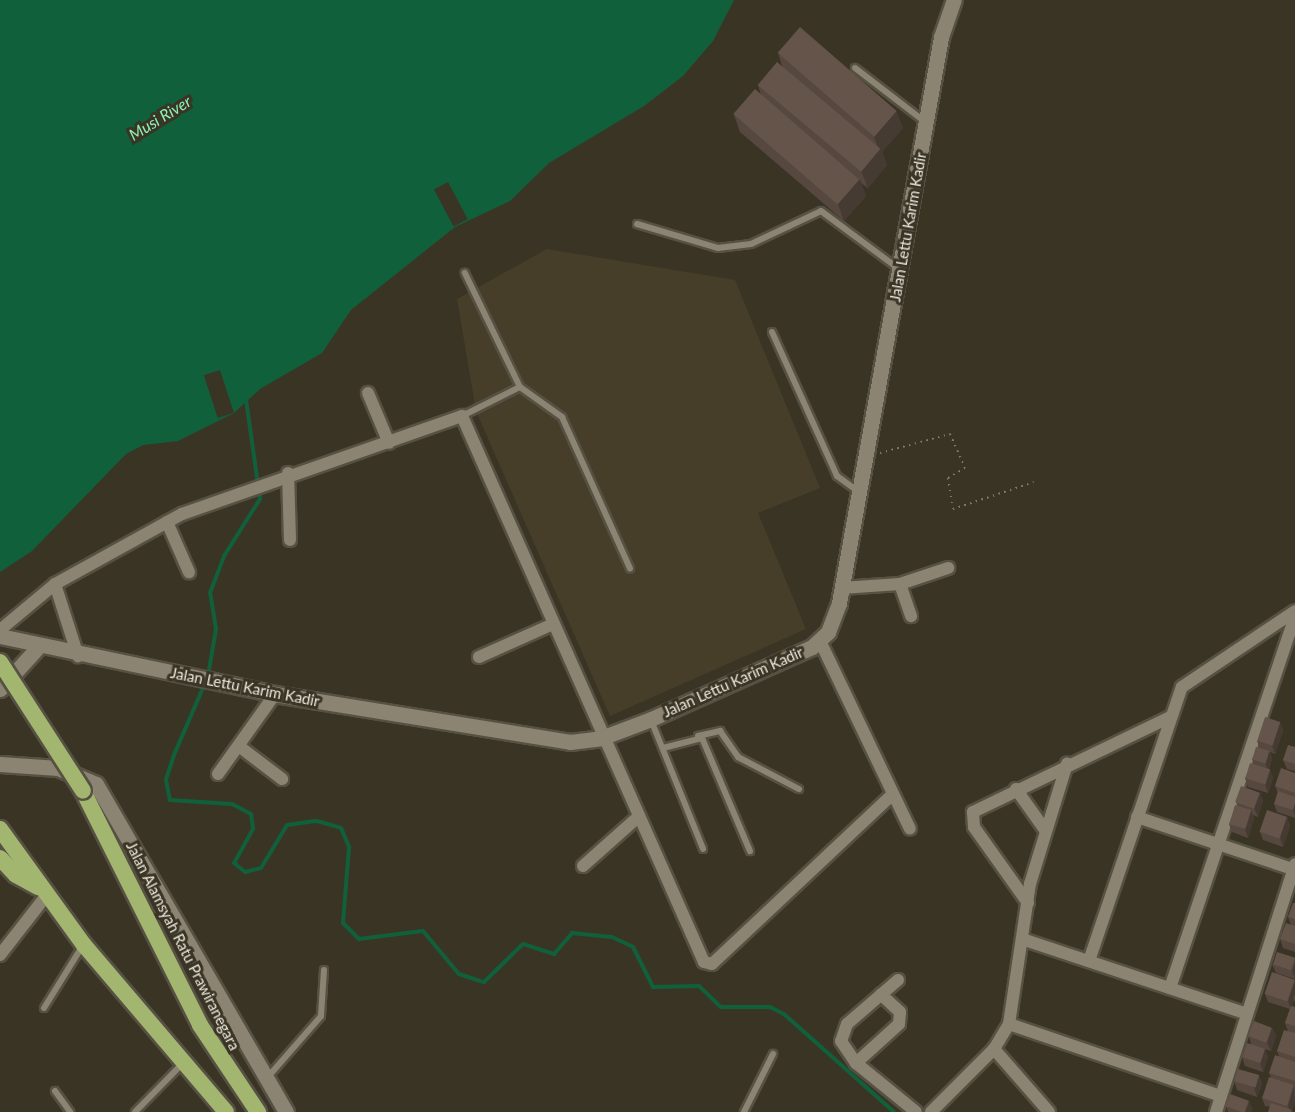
<!DOCTYPE html>
<style>
body{margin:0}
#map{position:relative;width:1295px;height:1112px;overflow:hidden;background:#3a3424;font-family:Lato,sans-serif}
div>[style]{position:absolute}
.built>*{inset:0;background:#463e29}
.water>*{inset:0;background:#11603c}
.pier>*{inset:0;background:#3a3424;transform-origin:0 0}
.stream>*{height:4px;margin:-2px;padding:0 2px;transform-origin:2px;border-radius:2px;background:#11603c}
.path>*{height:2px;margin-top:-1px;transform-origin:0;background:repeating-linear-gradient(90deg,#7e796b 0 1.5px,transparent 0 6px)}
.roads{filter:drop-shadow(2px 0 #565143) drop-shadow(-2px 0 #565143) drop-shadow(0 2px #565143) drop-shadow(0 -2px #565143)}
.service>*{height:6px;margin:-3px;padding:0 3px;transform-origin:3px;border-radius:3px;background:#8b8472}
.minor>*{height:12px;margin:-6px;padding:0 6px;transform-origin:6px;border-radius:6px;background:#8b8472}
.tertiary>*{height:15px;margin:-7.5px;padding:0 7.5px;transform-origin:7.5px;border-radius:7.5px;background:#8b8472}
.trunk>*{height:16px;margin:-8px;padding:0 8px;transform-origin:8px;border-radius:8px;background:#a2b670}
.bridges{filter:drop-shadow(2px 0 #565143) drop-shadow(-2px 0 #565143) drop-shadow(0 2px #565143) drop-shadow(0 -2px #565143)}
.trunk-bridge>*{height:16px;margin:-8px;padding:0 8px;transform-origin:8px;border-radius:8px;background:#a2b670}
.wall>*{inset:0;background:#56483f}
.shaded-wall>*{inset:0;background:#463b33}
.building>*{inset:0;background:#645449;transform-origin:0 0}
span{translate:-50% -50%;white-space:nowrap;text-align:center;line-height:1.15;-webkit-text-stroke:6px #3a3424;paint-order:stroke}
.street-label{font-size:15px;color:#ebe8de}
.water-label{font-size:16px;color:#8cf1b8;font-style:italic}
</style>
<div id="map">
<div class="built">
<div style="clip-path:polygon(547px 249px,735px 280px,820px 488px,758px 513px,806px 629px,610px 716px,476px 411px,457px 299px)"></div>
</div>
<div class="water">
<div style="clip-path:polygon(0 0,734px 0,713px 41px,683px 76px,644px 106px,549px 163px,510px 201px,455px 227px,351px 310px,322px 353px,260px 389px,234px 413px,178px 441px,143px 445px,126px 454px,32px 551px,0 572px)"></div>
</div>
<div class="pier">
<div style="left:448px;top:182px;width:42px;height:16px;rotate:62deg"></div>
<div style="left:220px;top:370px;width:45px;height:17px;rotate:72deg"></div>
</div>
<div class="stream">
<div style="left:208px;top:676px;width:48px;rotate:-80.3deg"></div>
<div style="left:216px;top:629px;width:36px;rotate:-99deg"></div>
<div style="left:210px;top:593px;width:40px;rotate:-69deg"></div>
<div style="left:224px;top:556px;width:67px;rotate:-57.7deg"></div>
<div style="left:260px;top:499px;width:101px;rotate:-98deg"></div>
<div style="left:205px;top:683px;width:78px;rotate:113.3deg"></div>
<div style="left:174px;top:755px;width:26px;rotate:108deg"></div>
<div style="left:166px;top:780px;width:20px;rotate:79deg"></div>
<div style="left:170px;top:800px;width:62px;rotate:3.7deg"></div>
<div style="left:232px;top:804px;width:21px;rotate:28deg"></div>
<div style="left:251px;top:814px;width:15px;rotate:82deg"></div>
<div style="left:253px;top:829px;width:39px;rotate:119deg"></div>
<div style="left:234px;top:863px;width:14px;rotate:39deg"></div>
<div style="left:245px;top:872px;width:16px;rotate:-14deg"></div>
<div style="left:261px;top:868px;width:50px;rotate:-58.8deg"></div>
<div style="left:287px;top:825px;width:30px;rotate:-8deg"></div>
<div style="left:317px;top:821px;width:25px;rotate:16deg"></div>
<div style="left:341px;top:828px;width:21px;rotate:67deg"></div>
<div style="left:349px;top:847px;width:76px;rotate:94.5deg"></div>
<div style="left:343px;top:923px;width:23px;rotate:45deg"></div>
<div style="left:359px;top:939px;width:64px;rotate:-7.1deg"></div>
<div style="left:423px;top:931px;width:56px;rotate:50.1deg"></div>
<div style="left:459px;top:974px;width:26px;rotate:18deg"></div>
<div style="left:484px;top:982px;width:54px;rotate:-44.3deg"></div>
<div style="left:523px;top:944px;width:33px;rotate:18deg"></div>
<div style="left:554px;top:954px;width:28px;rotate:-49deg"></div>
<div style="left:572px;top:933px;width:40px;rotate:5.7deg"></div>
<div style="left:612px;top:937px;width:23px;rotate:25deg"></div>
<div style="left:633px;top:947px;width:45px;rotate:63.4deg"></div>
<div style="left:653px;top:987px;width:46px;rotate:-1.2deg"></div>
<div style="left:699px;top:986px;width:30px;rotate:44deg"></div>
<div style="left:721px;top:1007px;width:49px"></div>
<div style="left:770px;top:1007px;width:16px;rotate:27deg"></div>
<div style="left:784px;top:1014px;width:147px;rotate:41.7deg"></div>
</div>
<div class="path">
<div style="left:880px;top:453px;width:73px;rotate:-15.2deg"></div>
<div style="left:950px;top:434px;width:37px;rotate:66deg"></div>
<div style="left:965px;top:468px;width:20px;rotate:150deg"></div>
<div style="left:948px;top:478px;width:31px;rotate:81deg"></div>
<div style="left:953px;top:509px;width:85px;rotate:-18.4deg"></div>
</div>
<div class="roads">
<div class="service">
<div style="left:855px;top:68px;width:87px;rotate:37.5deg"></div>
<div style="left:637px;top:224px;width:84px;rotate:16.5deg"></div>
<div style="left:718px;top:248px;width:33px;rotate:-7deg"></div>
<div style="left:751px;top:244px;width:77px;rotate:-25.2deg"></div>
<div style="left:821px;top:211px;width:97px;rotate:36.6deg"></div>
<div style="left:772px;top:332px;width:158px;rotate:65.7deg"></div>
<div style="left:837px;top:476px;width:27px;rotate:36deg"></div>
<div style="left:520px;top:387px;width:52px;rotate:35.5deg"></div>
<div style="left:562px;top:417px;width:166px;rotate:65.8deg"></div>
<div style="left:462px;top:416px;width:65px;rotate:-26.6deg"></div>
<div style="left:520px;top:387px;width:127px;rotate:-115.8deg"></div>
<div style="left:651px;top:720px;width:139px;rotate:68deg"></div>
<div style="left:698px;top:736px;width:23px;rotate:-13deg"></div>
<div style="left:720px;top:731px;width:32px;rotate:55deg"></div>
<div style="left:738px;top:757px;width:69px;rotate:27.7deg"></div>
<div style="left:663px;top:748px;width:40px;rotate:-14.4deg"></div>
<div style="left:702px;top:738px;width:123px;rotate:67deg"></div>
<div style="left:44px;top:1008px;width:74px;rotate:-58.2deg"></div>
<div style="left:267px;top:1078px;width:82px;rotate:-48.9deg"></div>
<div style="left:321px;top:1016px;width:46px;rotate:-86.3deg"></div>
<div style="left:55px;top:1091px;width:26px;rotate:54deg"></div>
<div style="left:135px;top:1112px;width:69px;rotate:-45.6deg"></div>
<div style="left:744px;top:1112px;width:65px;rotate:-63.4deg"></div>
</div>
<div class="minor">
<div style="left:368px;top:393px;width:54px;rotate:67.2deg"></div>
<div style="left:288px;top:473px;width:67px;rotate:88.3deg"></div>
<div style="left:167px;top:522px;width:55px;rotate:66.3deg"></div>
<div style="left:55px;top:584px;width:76px;rotate:72.3deg"></div>
<div style="left:900px;top:584px;width:34px;rotate:71deg"></div>
<div style="left:841px;top:588px;width:59px;rotate:-3.9deg"></div>
<div style="left:900px;top:584px;width:51px;rotate:-18.4deg"></div>
<div style="left:0;top:630px;width:72px;rotate:-39.9deg"></div>
<div style="left:55px;top:584px;width:145px;rotate:-28.9deg"></div>
<div style="left:182px;top:514px;width:297px;rotate:-19.3deg"></div>
<div style="left:462px;top:416px;width:597px;rotate:66.1deg"></div>
<div style="left:704px;top:962px;width:8px;rotate:14deg"></div>
<div style="left:712px;top:964px;width:248px;rotate:-43.2deg"></div>
<div style="left:820px;top:641px;width:208px;rotate:64.4deg"></div>
<div style="left:479px;top:657px;width:79px;rotate:-24deg"></div>
<div style="left:240px;top:747px;width:53px;rotate:37.3deg"></div>
<div style="left:218px;top:774px;width:98px;rotate:-54.5deg"></div>
<div style="left:1016px;top:789px;width:50px;rotate:54.7deg"></div>
<div style="left:1137px;top:817px;width:167px;rotate:18.5deg"></div>
<div style="left:583px;top:866px;width:71px;rotate:-41.6deg"></div>
<div style="left:1028px;top:903px;width:93px;rotate:-125.4deg"></div>
<div style="left:974px;top:827px;width:15px;rotate:-94deg"></div>
<div style="left:973px;top:812px;width:219px;rotate:-25.7deg"></div>
<div style="left:1025px;top:940px;width:234px;rotate:18.4deg"></div>
<div style="left:0;top:955px;width:75px;rotate:-52.1deg"></div>
<div style="left:1089px;top:961px;width:289px;rotate:-71.3deg"></div>
<div style="left:1182px;top:687px;width:136px;rotate:-33.9deg"></div>
<div style="left:898px;top:980px;width:67px;rotate:139.2deg"></div>
<div style="left:847px;top:1024px;width:18px;rotate:109deg"></div>
<div style="left:841px;top:1041px;width:27px;rotate:56deg"></div>
<div style="left:856px;top:1063px;width:77px;rotate:39.2deg"></div>
<div style="left:1170px;top:988px;width:391px;rotate:-71.4deg"></div>
<div style="left:1009px;top:1024px;width:224px;rotate:18.8deg"></div>
<div style="left:856px;top:1063px;width:58px;rotate:-42.2deg"></div>
<div style="left:899px;top:1024px;width:12px;rotate:-85deg"></div>
<div style="left:900px;top:1012px;width:26px;rotate:-137deg"></div>
<div style="left:931px;top:1112px;width:89px;rotate:-45deg"></div>
<div style="left:1049px;top:1112px;width:84px;rotate:-131.1deg"></div>
<div style="left:994px;top:1049px;width:29px;rotate:-59deg"></div>
<div style="left:1009px;top:1024px;width:142px;rotate:-81.5deg"></div>
<div style="left:1030px;top:884px;width:126px;rotate:-72.9deg"></div>
<div style="left:1216px;top:1112px;width:260px;rotate:-72.3deg"></div>
</div>
<div class="tertiary">
<div style="left:0;top:636px;width:281px;rotate:11.9deg"></div>
<div style="left:275px;top:694px;width:299px;rotate:9.2deg"></div>
<div style="left:570px;top:742px;width:31px;rotate:-7deg"></div>
<div style="left:601px;top:738px;width:53px;rotate:-20.8deg"></div>
<div style="left:651px;top:719px;width:176px;rotate:-24.1deg"></div>
<div style="left:812px;top:647px;width:22px;rotate:-43deg"></div>
<div style="left:828px;top:632px;width:31px;rotate:-69deg"></div>
<div style="left:839px;top:603px;width:575px;rotate:-79.78deg"></div>
<div style="left:941px;top:37px;width:39px;rotate:-71deg"></div>
<div style="left:0;top:689px;width:58px;rotate:-47.8deg"></div>
<div style="left:0;top:764px;width:58px;rotate:3.9deg"></div>
<div style="left:58px;top:768px;width:41px;rotate:22.8deg"></div>
<div style="left:96px;top:784px;width:379px;rotate:59.9deg"></div>
</div>
<div class="trunk">
<div style="left:83px;top:791px;width:262px;rotate:63.4deg"></div>
<div style="left:200px;top:1025px;width:105px;rotate:56.3deg"></div>
<div style="left:0;top:829px;width:143px;rotate:54.1deg"></div>
<div style="left:84px;top:945px;width:219px;rotate:49.6deg"></div>
<div style="left:0;top:858px;width:23px;rotate:47deg"></div>
<div style="left:16px;top:875px;width:25px;rotate:29deg"></div>
</div>
</div>
<div class="bridges">
<div class="trunk-bridge">
<div style="left:0;top:662px;width:153px;rotate:57.2deg"></div>
</div>
</div>
<div class="wall">
<div style="clip-path:polygon(778px 53px,896px 111px,903px 128px,882px 152px,887px 165px,868px 188px,861px 183px,866px 196px,844px 221px,740px 132px,734px 115px,761px 95px,758px 85px,782px 66px)"></div>
<div style="clip-path:polygon(1280px 722px,1283px 731px,1275px 754px,1270px 752px,1272px 759px,1269px 769px,1273px 778px,1268px 793px,1248px 787px,1245px 778px,1254px 764px,1252px 759px,1260px 748px,1257px 741px)"></div>
<div style="clip-path:polygon(1295px 747px,1295px 771px,1287px 769px,1283px 760px)"></div>
<div style="clip-path:polygon(1295px 773px,1295px 818px,1277px 812px,1274px 804px,1278px 793px,1275px 786px)"></div>
<div style="clip-path:polygon(1260px 793px,1263px 801px,1258px 817px,1253px 815px,1254px 819px,1248px 838px,1232px 832px,1229px 824px,1237px 805px,1236px 802px)"></div>
<div style="clip-path:polygon(1287px 817px,1290px 826px,1283px 847px,1263px 840px,1260px 832px)"></div>
<div style="clip-path:polygon(1295px 903px,1295px 952px,1283px 948px,1280px 939px,1291px 925px,1288px 917px)"></div>
<div style="clip-path:polygon(1295px 958px,1295px 979px,1276px 973px,1272px 964px)"></div>
<div style="clip-path:polygon(1295px 980px,1295px 1002px,1294px 1000px,1292px 1006px,1295px 1007px,1295px 1102px,1292px 1110px,1265px 1106px,1262px 1098px,1271px 1077px,1269px 1073px,1279px 1056px,1277px 1051px,1288px 1031px,1285px 1023px,1290px 1009px,1268px 1002px,1265px 994px)"></div>
<div style="clip-path:polygon(1272px 1028px,1276px 1036px,1271px 1051px,1265px 1049px,1268px 1057px,1263px 1072px,1245px 1066px,1242px 1057px,1251px 1044px,1249px 1036px)"></div>
<div style="clip-path:polygon(1259px 1075px,1262px 1084px,1257px 1097px,1237px 1090px,1234px 1081px)"></div>
<div style="clip-path:polygon(1249px 1101px,1252px 1109px,1251px 1112px,1228px 1112px,1226px 1106px)"></div>
</div>
<div class="shaded-wall">
<div style="clip-path:polygon(896px 111px,903px 128px,882px 152px,887px 165px,868px 188px,861px 171px,879px 150px,874px 137px)"></div>
<div style="clip-path:polygon(860px 179px,866px 196px,844px 221px,838px 204px)"></div>
<div style="clip-path:polygon(1280px 722px,1283px 731px,1275px 754px,1272px 746px)"></div>
<div style="clip-path:polygon(1269px 751px,1272px 759px,1268px 771px,1265px 763px)"></div>
<div style="clip-path:polygon(1270px 769px,1273px 778px,1268px 793px,1265px 785px)"></div>
<div style="clip-path:polygon(1260px 793px,1263px 801px,1258px 817px,1254px 808px)"></div>
<div style="clip-path:polygon(1295px 803px,1295px 816px,1293px 810px)"></div>
<div style="clip-path:polygon(1251px 810px,1254px 819px,1248px 838px,1245px 829px)"></div>
<div style="clip-path:polygon(1287px 817px,1290px 826px,1283px 847px,1280px 838px)"></div>
<div style="clip-path:polygon(1295px 961px,1295px 979px,1292px 971px)"></div>
<div style="clip-path:polygon(1295px 980px,1295px 996px,1293px 996px,1294px 1000px,1291px 1010px,1288px 1001px)"></div>
<div style="clip-path:polygon(1272px 1028px,1276px 1036px,1271px 1051px,1267px 1043px)"></div>
<div style="clip-path:polygon(1265px 1049px,1268px 1057px,1263px 1072px,1260px 1063px)"></div>
<div style="clip-path:polygon(1259px 1075px,1262px 1084px,1257px 1097px,1254px 1088px)"></div>
<div style="clip-path:polygon(1294px 1085px,1295px 1102px,1292px 1110px,1293px 1112px,1290px 1112px,1288px 1106px)"></div>
<div style="clip-path:polygon(1249px 1101px,1252px 1109px,1251px 1112px,1245px 1112px)"></div>
</div>
<div class="building">
<div style="left:800px;top:27px;width:128px;height:34px;rotate:41deg"></div>
<div style="left:777px;top:62px;width:135px;height:30px;rotate:40deg"></div>
<div style="left:755px;top:89px;width:138px;height:33px;rotate:41deg"></div>
<div style="left:1265px;top:717px;width:16px;height:25px;rotate:18deg"></div>
<div style="clip-path:polygon(1288px 745px,1295px 747px,1295px 764px,1283px 760px)"></div>
<div style="left:1256px;top:747px;width:14px;height:13px;rotate:17deg"></div>
<div style="left:1250px;top:763px;width:21px;height:16px;rotate:17deg"></div>
<div style="clip-path:polygon(1281px 768px,1295px 773px,1295px 793px,1275px 786px)"></div>
<div style="left:1241px;top:786px;width:20px;height:17px;rotate:20deg"></div>
<div style="clip-path:polygon(1278px 791px,1295px 797px,1295px 803px,1293px 810px,1274px 804px)"></div>
<div style="left:1235px;top:805px;width:17px;height:20px;rotate:17deg"></div>
<div style="left:1267px;top:810px;width:21px;height:23px;rotate:19deg"></div>
<div style="clip-path:polygon(1293px 903px,1295px 903px,1295px 919px,1288px 917px)"></div>
<div style="clip-path:polygon(1286px 923px,1295px 926px,1295px 944px,1280px 939px)"></div>
<div style="left:1277px;top:952px;width:19px;height:13px;rotate:18deg"></div>
<div style="left:1272px;top:972px;width:24px;height:23px;rotate:19deg"></div>
<div style="clip-path:polygon(1291px 1006px,1295px 1007px,1295px 1026px,1285px 1023px)"></div>
<div style="left:1254px;top:1021px;width:19px;height:16px;rotate:21deg"></div>
<div style="clip-path:polygon(1284px 1030px,1295px 1033px,1295px 1057px,1277px 1051px)"></div>
<div style="left:1247px;top:1043px;width:19px;height:15px;rotate:18deg"></div>
<div style="clip-path:polygon(1275px 1055px,1295px 1062px,1295px 1081px,1269px 1073px)"></div>
<div style="left:1238px;top:1069px;width:22px;height:13px;rotate:16deg"></div>
<div style="left:1269px;top:1077px;width:26px;height:22px;rotate:18deg"></div>
<div style="left:1230px;top:1094px;width:20px;height:13px;rotate:20deg"></div>
<div style="clip-path:polygon(1271px 1103px,1292px 1110px,1291px 1112px,1268px 1112px)"></div>
</div>
<div class="street-label">
<span style="left:908px;top:227px;rotate:-80deg">Jalan Lettu Karim Kadir</span>
<span style="left:733px;top:682px;rotate:-24deg">Jalan Lettu Karim Kadir</span>
<span style="left:245px;top:687px;rotate:11deg">Jalan Lettu Karim Kadir</span>
<span style="left:183px;top:946px;rotate:63deg">Jalan Alamsyah Ratu Prawiranegara</span>
</div>
<div class="water-label">
<span style="left:160px;top:118px;rotate:-32deg">Musi River</span>
</div>
</div>
